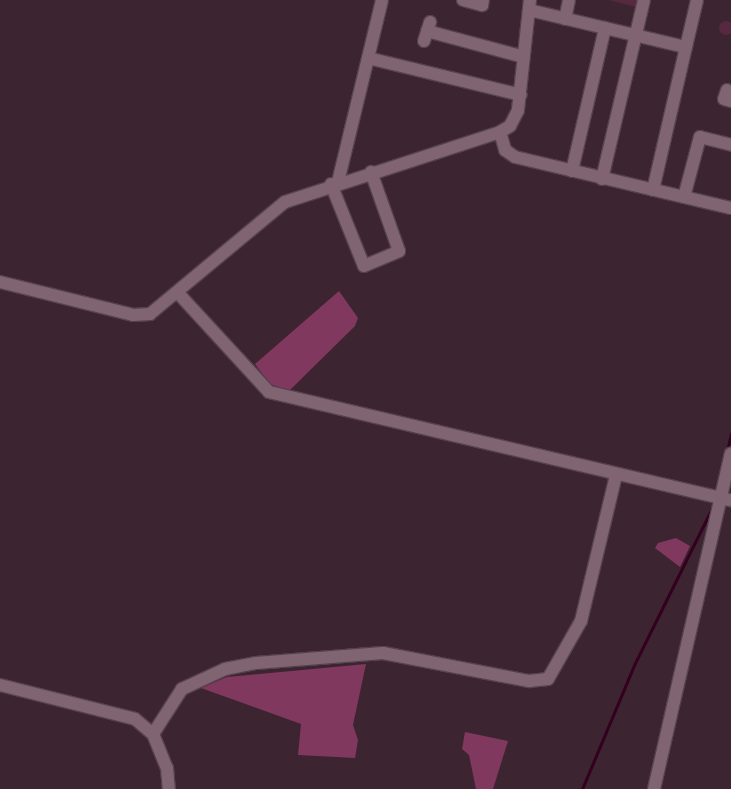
<!DOCTYPE html>
<style>
body{margin:0}
#map{position:relative;width:731px;height:789px;overflow:hidden;background:#3c2430;font-family:"Zilla Slab",serif}
div>[style]{position:absolute}
.green>*{inset:0;background:#572941}
.round{border-radius:50%}
.forest>*{inset:0;background:#81385f}
.stream>*{height:3px;margin:-1.5px;padding:0 1.5px;transform-origin:1.5px;border-radius:1.5px;background:#33001f}
.roads{filter:drop-shadow(1px 0 #56424d) drop-shadow(-1px 0 #56424d) drop-shadow(0 1px #56424d) drop-shadow(0 -1px #56424d)}
.minor>*{height:12px;margin:-6px;padding:0 6px;transform-origin:6px;border-radius:6px;background:#816472}
span{translate:-50% -50%;white-space:nowrap;text-align:center;line-height:1.15;-webkit-text-stroke:5px #321a26;paint-order:stroke}
</style>
<div id="map">
<div class="green">
<div style="clip-path:polygon(609px 0,637px 0,636px 7px)"></div>
<div class="round" style="left:719px;top:21px;width:14px;height:14px"></div>
</div>
<div class="forest">
<div style="clip-path:polygon(339px 291px,358px 318px,355px 326px,289px 391px,270px 384px,255px 364px)"></div>
<div style="clip-path:polygon(676px 538px,690px 546px,680px 567px,655px 548px,658px 543px)"></div>
<div style="clip-path:polygon(366px 664px,353px 725px,358px 740px,355px 758px,298px 755px,301px 724px,201px 688px,227px 677px)"></div>
<div style="clip-path:polygon(465px 732px,508px 741px,493px 789px,476px 789px,469px 755px,462px 749px)"></div>
</div>
<div class="stream">
<div style="left:727px;top:452px;width:19px;rotate:-78deg"></div>
<div style="left:582px;top:789px;width:137px;rotate:-67.2deg"></div>
<div style="left:635px;top:663px;width:175px;rotate:-63.6deg"></div>
</div>
<div class="roads">
<div class="minor">
<div style="left:463px;top:0;width:20px;rotate:15deg"></div>
<div style="left:482px;top:5px;width:5px;rotate:-79deg"></div>
<div style="left:529px;top:10px;width:161px;rotate:13.3deg"></div>
<div style="left:686px;top:47px;width:48px;rotate:-76.8deg"></div>
<div style="left:565px;top:19px;width:19px;rotate:-78deg"></div>
<div style="left:427px;top:31px;width:100px;rotate:15deg"></div>
<div style="left:424px;top:41px;width:20px;rotate:-72deg"></div>
<div style="left:368px;top:58px;width:157px;rotate:13.6deg"></div>
<div style="left:727px;top:90px;width:9px;rotate:108deg"></div>
<div style="left:724px;top:99px;width:7px;rotate:16deg"></div>
<div style="left:500px;top:132px;width:19px;rotate:74deg"></div>
<div style="left:505px;top:150px;width:12px;rotate:35deg"></div>
<div style="left:515px;top:157px;width:222px;rotate:13.3deg"></div>
<div style="left:572px;top:171px;width:147px;rotate:-77deg"></div>
<div style="left:602px;top:179px;width:184px;rotate:-76.8deg"></div>
<div style="left:338px;top:182px;width:187px;rotate:-76.4deg"></div>
<div style="left:331px;top:184px;width:88px;rotate:68.1deg"></div>
<div style="left:364px;top:266px;width:38px;rotate:-23deg"></div>
<div style="left:399px;top:251px;width:84px;rotate:-109.5deg"></div>
<div style="left:653px;top:190px;width:147px;rotate:-77deg"></div>
<div style="left:684px;top:197px;width:62px;rotate:-75.1deg"></div>
<div style="left:700px;top:137px;width:32px;rotate:14deg"></div>
<div style="left:0;top:282px;width:137px;rotate:13.9deg"></div>
<div style="left:133px;top:315px;width:17px;rotate:-3deg"></div>
<div style="left:150px;top:314px;width:175px;rotate:-39.7deg"></div>
<div style="left:285px;top:202px;width:226px;rotate:-18deg"></div>
<div style="left:500px;top:132px;width:12px;rotate:-31deg"></div>
<div style="left:510px;top:126px;width:18px;rotate:-63deg"></div>
<div style="left:518px;top:110px;width:111px;rotate:-83.8deg"></div>
<div style="left:178px;top:293px;width:134px;rotate:47.4deg"></div>
<div style="left:269px;top:392px;width:474px;rotate:13.2deg"></div>
<div style="left:0;top:685px;width:139px;rotate:14.1deg"></div>
<div style="left:135px;top:719px;width:23px;rotate:40deg"></div>
<div style="left:153px;top:734px;width:37px;rotate:68deg"></div>
<div style="left:167px;top:768px;width:21px;rotate:85deg"></div>
<div style="left:153px;top:734px;width:54px;rotate:-57.2deg"></div>
<div style="left:182px;top:689px;width:47px;rotate:-24.9deg"></div>
<div style="left:225px;top:669px;width:32px;rotate:-11deg"></div>
<div style="left:256px;top:663px;width:127px;rotate:-4.5deg"></div>
<div style="left:383px;top:653px;width:149px;rotate:10.9deg"></div>
<div style="left:529px;top:681px;width:19px;rotate:-6deg"></div>
<div style="left:548px;top:679px;width:67px;rotate:-60.4deg"></div>
<div style="left:581px;top:621px;width:150px;rotate:-76.5deg"></div>
<div style="left:654px;top:789px;width:344px;rotate:-77.1deg"></div>
</div>
</div>
</div>
